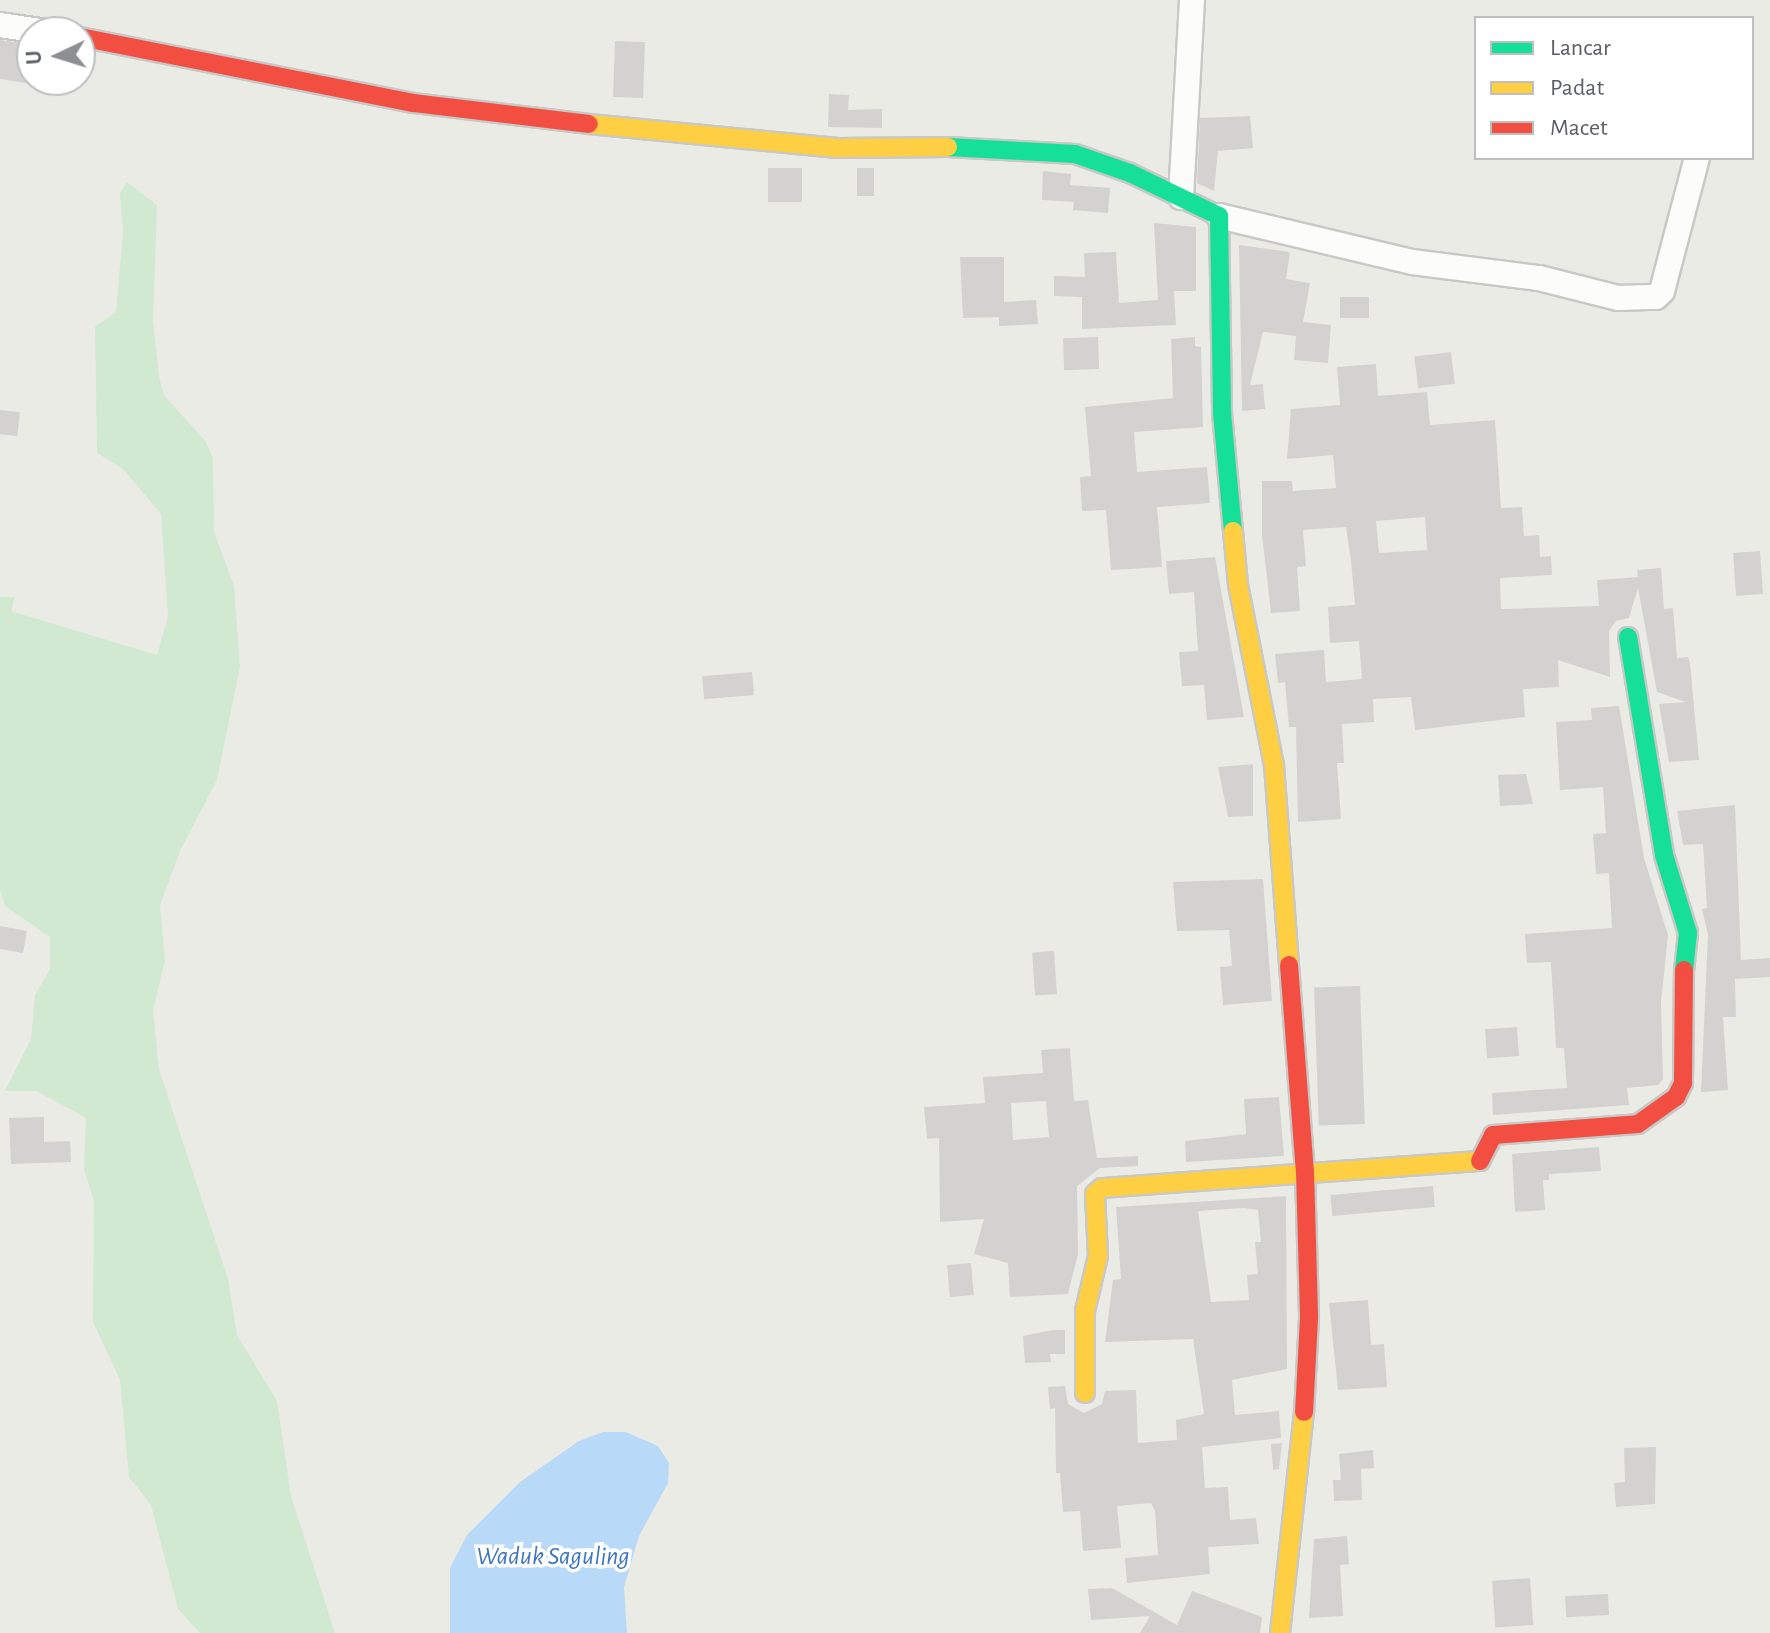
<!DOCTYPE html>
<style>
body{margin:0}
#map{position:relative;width:1770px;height:1633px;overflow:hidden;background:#ebebe6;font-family:"Alegreya Sans",sans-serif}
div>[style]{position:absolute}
.green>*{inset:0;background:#d2e9d1}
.water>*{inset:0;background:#b8d9f8}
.building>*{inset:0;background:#d3d2d0;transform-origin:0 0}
.roads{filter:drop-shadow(2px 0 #c8c8c6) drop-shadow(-2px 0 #c8c8c6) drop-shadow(0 2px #c8c8c6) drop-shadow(0 -2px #c8c8c6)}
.street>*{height:24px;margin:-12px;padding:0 12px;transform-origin:12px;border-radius:12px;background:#fcfcfb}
.fast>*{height:18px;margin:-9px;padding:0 9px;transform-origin:9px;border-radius:9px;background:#16e098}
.slow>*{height:18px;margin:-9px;padding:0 9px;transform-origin:9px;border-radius:9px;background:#ffcf43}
.jam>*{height:18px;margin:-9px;padding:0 9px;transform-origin:9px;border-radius:9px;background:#f24e42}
span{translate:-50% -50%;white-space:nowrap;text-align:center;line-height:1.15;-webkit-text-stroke:7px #fff;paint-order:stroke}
.water-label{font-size:26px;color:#3c75c0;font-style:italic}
.legend{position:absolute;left:1474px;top:16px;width:280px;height:144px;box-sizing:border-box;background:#fff;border:2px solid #bdbfc1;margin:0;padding:10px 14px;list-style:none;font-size:24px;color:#5b5e64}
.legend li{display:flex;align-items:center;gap:16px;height:40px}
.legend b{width:40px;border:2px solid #bdbfc1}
.north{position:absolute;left:16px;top:16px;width:80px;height:80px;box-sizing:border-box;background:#fff;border:2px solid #bdbfc1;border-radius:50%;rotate:266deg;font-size:22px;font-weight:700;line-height:32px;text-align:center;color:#5b5e64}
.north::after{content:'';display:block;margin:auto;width:28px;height:36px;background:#8d8f92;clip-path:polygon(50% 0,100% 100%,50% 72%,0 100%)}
</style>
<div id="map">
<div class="green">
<div style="clip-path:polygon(127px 182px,157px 205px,153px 320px,159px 377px,164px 395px,205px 441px,213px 458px,214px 532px,234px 586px,240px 667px,217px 780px,180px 851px,160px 905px,165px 961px,153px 1010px,159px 1069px,228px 1279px,237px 1335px,277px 1401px,291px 1496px,335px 1633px,200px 1633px,178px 1609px,151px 1505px,129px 1477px,120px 1380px,93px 1322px,94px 1201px,84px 1170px,86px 1118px,36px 1091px,5px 1091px,31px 1039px,35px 995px,50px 969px,50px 937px,5px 906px,0 890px,0 597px,15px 597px,11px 611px,157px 655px,168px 616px,161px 514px,123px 469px,97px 453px,95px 327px,116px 312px,123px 232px,120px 193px)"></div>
</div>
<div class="water">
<div style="clip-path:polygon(603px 1432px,626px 1432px,658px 1446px,669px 1463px,668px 1483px,639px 1536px,624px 1587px,627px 1633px,450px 1633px,450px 1568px,467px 1535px,520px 1482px,579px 1441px)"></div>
</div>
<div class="building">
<div style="clip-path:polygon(0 40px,21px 43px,20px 52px,32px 55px,32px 84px,0 79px)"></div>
<div style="left:615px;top:41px;width:30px;height:56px;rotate:2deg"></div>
<div style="clip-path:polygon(829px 94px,849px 95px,848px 110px,882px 109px,882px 128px,828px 127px)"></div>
<div style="clip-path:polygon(1250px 116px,1253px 148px,1218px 151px,1214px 191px,1197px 183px,1200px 118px)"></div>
<div style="left:768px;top:168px;width:34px;height:34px"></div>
<div style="left:857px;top:168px;width:17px;height:28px"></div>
<div style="clip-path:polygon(1043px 171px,1071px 174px,1070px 185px,1110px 188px,1108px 213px,1073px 210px,1074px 202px,1042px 200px)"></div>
<div style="clip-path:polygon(1154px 223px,1196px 227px,1196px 291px,1174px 291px,1176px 325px,1082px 329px,1082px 297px,1054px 296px,1054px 276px,1085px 277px,1084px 253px,1116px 252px,1119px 303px,1158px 300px)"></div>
<div style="clip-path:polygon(1239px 245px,1290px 252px,1286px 279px,1310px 283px,1303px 322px,1331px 325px,1328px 363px,1294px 360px,1296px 336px,1263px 332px,1250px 385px,1263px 384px,1265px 409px,1242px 411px)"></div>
<div style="clip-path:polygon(960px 257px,1004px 257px,1004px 302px,1036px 300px,1038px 324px,999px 326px,999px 317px,963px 318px)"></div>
<div style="left:1340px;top:297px;width:29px;height:21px"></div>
<div style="left:1098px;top:337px;width:32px;height:35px;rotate:88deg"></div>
<div style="clip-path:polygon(1195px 337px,1195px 346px,1201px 347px,1203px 427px,1134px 432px,1137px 472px,1207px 467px,1210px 503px,1157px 507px,1162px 567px,1111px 570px,1106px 510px,1082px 511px,1080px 477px,1091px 476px,1085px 407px,1173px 398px,1171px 339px)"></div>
<div style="left:1451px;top:352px;width:32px;height:37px;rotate:83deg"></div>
<div style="clip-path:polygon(evenodd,1376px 364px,1378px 396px,1427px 392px,1430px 425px,1495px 420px,1501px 508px,1522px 507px,1524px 536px,1539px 535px,1540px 557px,1551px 556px,1552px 575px,1500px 578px,1501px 609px,1599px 606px,1597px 580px,1638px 577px,1637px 570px,1661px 568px,1664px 609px,1673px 608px,1677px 658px,1688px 657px,1690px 663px,1699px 760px,1669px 762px,1659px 704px,1686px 702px,1657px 692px,1638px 588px,1629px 618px,1616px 621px,1609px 631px,1610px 677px,1558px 660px,1559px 687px,1523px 689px,1525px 717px,1415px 730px,1411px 697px,1373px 699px,1374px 722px,1342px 724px,1344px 763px,1337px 763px,1341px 819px,1298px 822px,1296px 727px,1289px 727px,1285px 682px,1278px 683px,1275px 654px,1324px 650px,1326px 682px,1362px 679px,1359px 641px,1330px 643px,1328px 607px,1355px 605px,1351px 561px,1346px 527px,1303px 530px,1306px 566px,1297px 567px,1300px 611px,1271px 613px,1262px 535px,1262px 481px,1292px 481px,1293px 491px,1336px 488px,1333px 455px,1287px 459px,1291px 409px,1340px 405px,1337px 367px,1376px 364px,1425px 517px,1427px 550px,1379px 553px,1376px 521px,1425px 517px)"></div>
<div style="left:0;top:410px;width:20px;height:24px;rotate:6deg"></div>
<div style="left:1760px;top:551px;width:43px;height:27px;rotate:86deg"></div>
<div style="clip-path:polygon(1215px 557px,1244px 717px,1207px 720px,1204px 685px,1182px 686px,1179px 652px,1198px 651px,1194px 592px,1169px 594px,1166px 561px)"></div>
<div style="left:752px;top:672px;width:23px;height:50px;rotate:85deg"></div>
<div style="clip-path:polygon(1619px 706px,1644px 858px,1668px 935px,1661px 1003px,1663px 1079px,1658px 1085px,1627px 1088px,1629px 1105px,1493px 1115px,1492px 1093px,1567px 1088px,1564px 1048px,1556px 1048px,1551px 962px,1527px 963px,1525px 934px,1612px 928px,1609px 873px,1596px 874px,1593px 834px,1606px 833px,1603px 787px,1560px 790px,1556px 722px,1592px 720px,1591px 708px)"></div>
<div style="clip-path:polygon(1253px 764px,1253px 816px,1228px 817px,1218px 767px)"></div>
<div style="clip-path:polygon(1526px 774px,1533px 804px,1500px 806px,1498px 775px)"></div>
<div style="clip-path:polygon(1735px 805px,1741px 960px,1770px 958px,1770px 977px,1735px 979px,1736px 1017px,1723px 1017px,1728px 1090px,1701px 1092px,1708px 935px,1702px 909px,1707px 908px,1703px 844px,1683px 845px,1677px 811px)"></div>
<div style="clip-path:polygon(1263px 879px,1272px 1001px,1223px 1005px,1220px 967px,1232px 966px,1229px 930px,1177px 931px,1173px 882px)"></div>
<div style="clip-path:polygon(0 926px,27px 931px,23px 953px,0 949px)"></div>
<div style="left:1054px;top:951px;width:43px;height:22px;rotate:86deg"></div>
<div style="left:1360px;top:986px;width:138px;height:46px;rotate:88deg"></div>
<div style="left:1517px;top:1027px;width:29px;height:32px;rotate:86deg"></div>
<div style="clip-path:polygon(evenodd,1070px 1048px,1074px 1101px,1088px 1100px,1097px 1158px,1138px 1156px,1138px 1166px,1100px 1168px,1077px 1186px,1078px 1254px,1068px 1294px,1010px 1297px,1008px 1263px,974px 1254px,984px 1219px,940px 1222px,939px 1138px,927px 1139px,924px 1107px,985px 1103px,983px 1077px,1043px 1073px,1041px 1050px,1070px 1048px,1046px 1101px,1049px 1137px,1013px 1140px,1011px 1103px,1046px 1101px)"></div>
<div style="clip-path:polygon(1279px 1097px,1284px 1156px,1186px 1162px,1185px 1141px,1246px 1134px,1244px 1099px)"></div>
<div style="clip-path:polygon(44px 1117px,44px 1142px,70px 1141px,71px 1162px,11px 1164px,9px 1118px)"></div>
<div style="clip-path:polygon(1599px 1147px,1601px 1171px,1549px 1174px,1549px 1180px,1543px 1180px,1545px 1210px,1515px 1212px,1512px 1154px)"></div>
<div style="left:1433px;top:1186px;width:21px;height:103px;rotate:85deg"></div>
<div style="clip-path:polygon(evenodd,1286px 1196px,1287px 1369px,1232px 1380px,1235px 1415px,1279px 1411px,1281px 1438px,1202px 1447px,1205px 1488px,1228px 1487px,1230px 1520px,1256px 1518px,1259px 1544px,1208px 1547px,1210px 1574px,1127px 1583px,1125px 1558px,1158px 1555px,1155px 1511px,1151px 1503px,1117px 1506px,1121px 1548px,1083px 1551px,1080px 1511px,1063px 1512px,1060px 1473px,1056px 1473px,1055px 1408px,1050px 1409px,1048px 1387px,1065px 1386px,1068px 1404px,1084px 1413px,1102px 1404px,1105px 1391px,1136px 1390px,1138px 1443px,1177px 1440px,1176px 1420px,1204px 1414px,1193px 1339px,1105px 1342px,1113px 1280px,1121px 1279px,1116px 1207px,1286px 1196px,1243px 1208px,1258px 1210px,1261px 1242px,1255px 1242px,1258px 1274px,1247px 1275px,1249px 1300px,1211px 1302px,1198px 1211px,1243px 1208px)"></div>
<div style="left:971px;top:1263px;width:32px;height:24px;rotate:85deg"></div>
<div style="clip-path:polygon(1368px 1300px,1371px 1345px,1384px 1344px,1387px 1387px,1338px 1390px,1329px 1303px)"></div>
<div style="clip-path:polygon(1053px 1330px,1065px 1330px,1065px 1354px,1050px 1354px,1051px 1362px,1025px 1363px,1023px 1336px)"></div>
<div style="clip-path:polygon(1282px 1443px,1279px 1469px,1273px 1470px,1271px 1444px)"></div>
<div style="clip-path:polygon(1656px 1447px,1655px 1504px,1616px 1507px,1614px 1483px,1625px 1482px,1624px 1448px)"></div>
<div style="clip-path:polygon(1373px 1450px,1374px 1468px,1361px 1469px,1362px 1500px,1334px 1501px,1333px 1480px,1341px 1480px,1339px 1454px)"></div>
<div style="clip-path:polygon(1347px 1536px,1349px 1564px,1340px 1565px,1343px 1616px,1309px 1618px,1314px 1539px)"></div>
<div style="left:1530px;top:1578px;width:47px;height:38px;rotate:86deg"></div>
<div style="clip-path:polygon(1112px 1588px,1177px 1625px,1192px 1591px,1262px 1617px,1260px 1633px,1140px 1633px,1150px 1616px,1091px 1620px,1088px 1589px)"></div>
<div style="left:1608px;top:1594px;width:21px;height:43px;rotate:87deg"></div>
</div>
<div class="roads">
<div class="street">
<div style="left:0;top:25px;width:48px;rotate:8.5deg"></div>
<div style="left:1181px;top:197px;width:197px;rotate:-86.8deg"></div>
<div style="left:1219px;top:216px;width:198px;rotate:13.4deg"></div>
<div style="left:1412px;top:262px;width:128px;rotate:7.2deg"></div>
<div style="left:1539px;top:278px;width:81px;rotate:14.2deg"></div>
<div style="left:1618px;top:298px;width:38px;rotate:-2deg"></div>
<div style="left:1656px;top:297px;width:8px;rotate:-45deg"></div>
<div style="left:1662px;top:291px;width:138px;rotate:-75.3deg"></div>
</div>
<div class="fast">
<div style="left:948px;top:147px;width:127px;rotate:3.2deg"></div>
<div style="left:1075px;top:154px;width:58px;rotate:19.1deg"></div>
<div style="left:1130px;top:173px;width:99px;rotate:25.8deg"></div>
<div style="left:1219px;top:216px;width:197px;rotate:89.1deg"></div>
<div style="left:1222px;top:413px;width:119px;rotate:84.7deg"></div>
<div style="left:1628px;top:637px;width:221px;rotate:80.6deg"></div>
<div style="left:1664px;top:855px;width:82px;rotate:72.9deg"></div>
<div style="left:1688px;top:933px;width:37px;rotate:96deg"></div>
</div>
<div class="slow">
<div style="left:589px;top:124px;width:250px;rotate:5.5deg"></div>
<div style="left:838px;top:148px;width:110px;rotate:-0.5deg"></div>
<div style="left:1233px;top:531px;width:54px;rotate:84.7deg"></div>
<div style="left:1238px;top:585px;width:184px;rotate:78.7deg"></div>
<div style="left:1274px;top:765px;width:201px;rotate:85.7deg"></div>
<div style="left:1085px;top:1393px;width:82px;rotate:-90deg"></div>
<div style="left:1085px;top:1311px;width:57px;rotate:-76.7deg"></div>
<div style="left:1098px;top:1256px;width:62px;rotate:-92.8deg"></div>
<div style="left:1095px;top:1194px;width:9px;rotate:-41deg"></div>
<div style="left:1102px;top:1188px;width:379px;rotate:-4.1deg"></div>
<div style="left:1280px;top:1633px;width:222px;rotate:-83.8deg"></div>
</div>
<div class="jam">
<div style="left:80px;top:37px;width:339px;rotate:11.2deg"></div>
<div style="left:413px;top:103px;width:177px;rotate:6.8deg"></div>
<div style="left:1289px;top:965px;width:207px;rotate:85.6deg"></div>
<div style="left:1305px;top:1171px;width:147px;rotate:88.4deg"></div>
<div style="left:1309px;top:1318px;width:94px;rotate:93deg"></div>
<div style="left:1480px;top:1161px;width:29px;rotate:-63deg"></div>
<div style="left:1493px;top:1135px;width:145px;rotate:-4.3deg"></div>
<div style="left:1638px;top:1124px;width:47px;rotate:-35.4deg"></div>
<div style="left:1676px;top:1097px;width:16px;rotate:-63deg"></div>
<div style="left:1683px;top:1083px;width:113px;rotate:-89.5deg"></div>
</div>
</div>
<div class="water-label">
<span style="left:553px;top:1557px">Waduk Saguling</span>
</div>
<ul class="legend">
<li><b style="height:10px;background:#16e098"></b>Lancar</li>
<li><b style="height:10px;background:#ffcf43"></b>Padat</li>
<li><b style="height:10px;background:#f24e42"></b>Macet</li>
</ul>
<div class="north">U</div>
</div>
